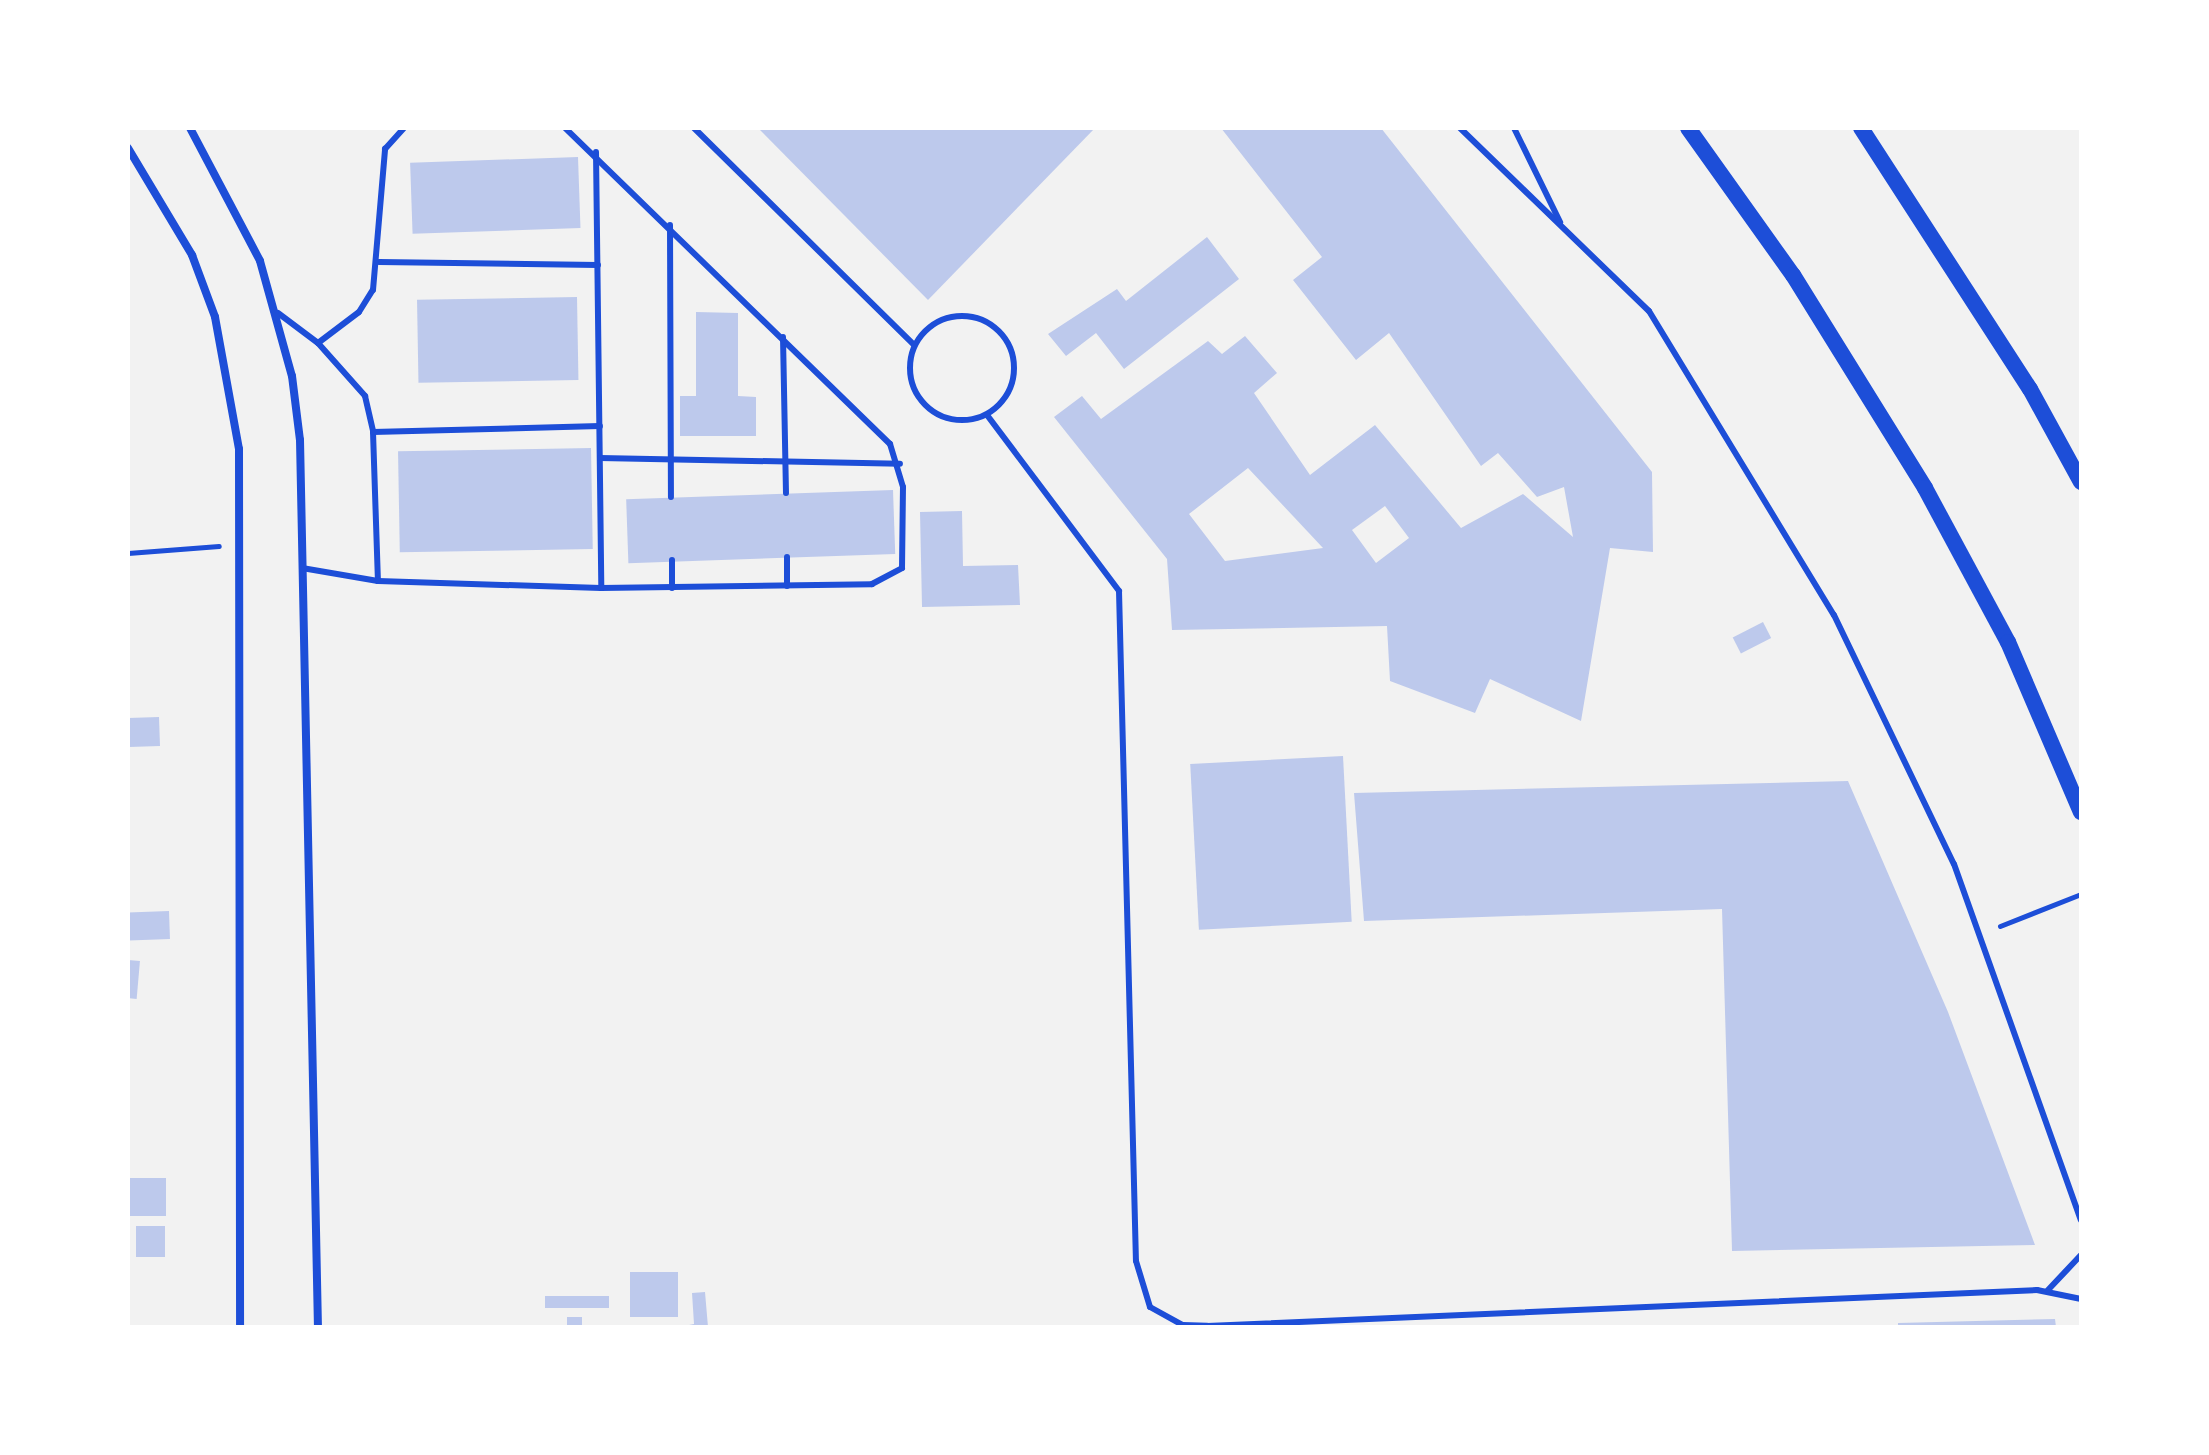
<!DOCTYPE html>
<style>
body{margin:0}
#map{position:relative;width:2209px;height:1455px;overflow:hidden;background:#f2f2f2;font-family:"Playfair Display",serif}
div>[style]{position:absolute}
.building>*{inset:0;background:#bdc9ec;transform-origin:0 0}
.path>*{height:5px;margin:-2.5px;padding:0 2.5px;transform-origin:2.5px;border-radius:2.5px;background:#1d4ed8}
.service>*{height:6px;margin:-3px;padding:0 3px;transform-origin:3px;border-radius:3px;background:#1d4ed8}
.service>.ring{margin:-3px;padding:0;box-sizing:content-box;background:none;border:6px solid #1d4ed8;border-radius:50%}
.minor>*{height:8px;margin:-4px;padding:0 4px;transform-origin:4px;border-radius:4px;background:#1d4ed8}
.secondary>*{height:16px;margin:-8px;padding:0 8px;transform-origin:8px;border-radius:8px;background:#1d4ed8}
span{translate:-50% -50%;white-space:nowrap;text-align:center;line-height:1.15;-webkit-text-stroke:7px #fff;paint-order:stroke}
.frame{position:absolute;inset:0;border:130px solid #fff;pointer-events:none}
</style>
<div id="map">
<div class="building">
<div style="clip-path:polygon(758px 128px,1095px 128px,928px 300px)"></div>
<div style="clip-path:polygon(evenodd,1221px 128px,1381px 128px,1652px 472px,1653px 552px,1610px 548px,1581px 721px,1490px 679px,1475px 713px,1390px 681px,1387px 626px,1172px 630px,1167px 559px,1054px 417px,1082px 396px,1101px 419px,1208px 341px,1222px 354px,1245px 336px,1277px 373px,1254px 393px,1310px 475px,1375px 425px,1461px 528px,1523px 494px,1573px 537px,1564px 487px,1537px 497px,1498px 453px,1481px 466px,1389px 333px,1356px 360px,1293px 280px,1322px 257px,1221px 128px,1248px 468px,1323px 548px,1225px 561px,1189px 514px,1248px 468px,1221px 128px,1385px 506px,1409px 538px,1376px 563px,1352px 530px,1385px 506px)"></div>
<div style="left:578px;top:157px;width:71px;height:168px;rotate:88deg"></div>
<div style="clip-path:polygon(1207px 237px,1239px 279px,1124px 369px,1096px 333px,1066px 356px,1048px 334px,1117px 289px,1126px 301px)"></div>
<div style="left:577px;top:297px;width:83px;height:160px;rotate:89deg"></div>
<div style="clip-path:polygon(696px 312px,738px 313px,738px 396px,756px 397px,756px 436px,680px 436px,680px 396px,696px 396px)"></div>
<div style="left:591px;top:448px;width:101px;height:193px;rotate:89deg"></div>
<div style="left:893px;top:490px;width:64px;height:267px;rotate:88deg"></div>
<div style="clip-path:polygon(962px 511px,963px 566px,1018px 565px,1020px 605px,922px 607px,920px 512px)"></div>
<div style="left:1763px;top:622px;width:18px;height:34px;rotate:63deg"></div>
<div style="left:159px;top:717px;width:29px;height:31px;rotate:88deg"></div>
<div style="left:1343px;top:756px;width:166px;height:153px;rotate:87deg"></div>
<div style="clip-path:polygon(1848px 781px,1948px 1012px,2035px 1245px,1732px 1251px,1722px 909px,1364px 921px,1354px 793px)"></div>
<div style="left:169px;top:911px;width:28px;height:41px;rotate:88deg"></div>
<div style="left:128px;top:960px;width:12px;height:38px;rotate:5deg"></div>
<div style="left:128px;top:1178px;width:38px;height:38px"></div>
<div style="left:165px;top:1226px;width:31px;height:29px;rotate:90deg"></div>
<div style="left:630px;top:1272px;width:48px;height:45px"></div>
<div style="clip-path:polygon(705px 1292px,708px 1327px,679px 1327px,694px 1324px,692px 1293px)"></div>
<div style="left:609px;top:1296px;width:12px;height:64px;rotate:90deg"></div>
<div style="left:567px;top:1317px;width:15px;height:10px"></div>
<div style="clip-path:polygon(2055px 1319px,2056px 1327px,1898px 1327px,1898px 1323px)"></div>
</div>
<div class="path">
<div style="left:128px;top:553px;width:91px;rotate:-4.4deg"></div>
<div style="left:2000px;top:926px;width:87px;rotate:-21.6deg"></div>
</div>
<div class="service">
<div style="left:694px;top:128px;width:309px;rotate:44.6deg"></div>
<div style="left:1460px;top:128px;width:263px;rotate:44.1deg"></div>
<div style="left:1649px;top:311px;width:356px;rotate:58.7deg"></div>
<div style="left:1834px;top:615px;width:276px;rotate:64.3deg"></div>
<div style="left:1954px;top:864px;width:378px;rotate:70.4deg"></div>
<div style="left:1514px;top:128px;width:105px;rotate:63.9deg"></div>
<div style="left:596px;top:152px;width:436px;rotate:89.3deg"></div>
<div style="left:670px;top:225px;width:272px;rotate:89.8deg"></div>
<div style="left:379px;top:262px;width:219px;rotate:0.8deg"></div>
<div style="left:278px;top:313px;width:50px;rotate:36.9deg"></div>
<div style="left:318px;top:343px;width:71px;rotate:48.4deg"></div>
<div style="left:365px;top:396px;width:37px;rotate:77deg"></div>
<div style="left:373px;top:432px;width:149px;rotate:88.1deg"></div>
<div class="ring" style="left:910px;top:316px;width:98px;height:98px"></div>
<div style="left:783px;top:337px;width:156px;rotate:88.9deg"></div>
<div style="left:318px;top:343px;width:51px;rotate:-37.1deg"></div>
<div style="left:359px;top:312px;width:26px;rotate:-58deg"></div>
<div style="left:373px;top:290px;width:142px;rotate:-85.1deg"></div>
<div style="left:385px;top:149px;width:28px;rotate:-48deg"></div>
<div style="left:987px;top:415px;width:220px;rotate:53.1deg"></div>
<div style="left:1119px;top:591px;width:670px;rotate:88.55deg"></div>
<div style="left:1136px;top:1261px;width:48px;rotate:73.1deg"></div>
<div style="left:1150px;top:1307px;width:38px;rotate:29deg"></div>
<div style="left:1183px;top:1325px;width:24px;rotate:2deg"></div>
<div style="left:1207px;top:1326px;width:831px;rotate:-2.48deg"></div>
<div style="left:2037px;top:1290px;width:45px;rotate:11.6deg"></div>
<div style="left:373px;top:432px;width:227px;rotate:-1.5deg"></div>
<div style="left:600px;top:458px;width:300px;rotate:1.1deg"></div>
<div style="left:302px;top:568px;width:77px;rotate:9.7deg"></div>
<div style="left:378px;top:581px;width:223px;rotate:1.8deg"></div>
<div style="left:601px;top:588px;width:271px;rotate:-0.8deg"></div>
<div style="left:872px;top:584px;width:34px;rotate:-28deg"></div>
<div style="left:902px;top:568px;width:81px;rotate:-89.3deg"></div>
<div style="left:903px;top:487px;width:45px;rotate:-106.8deg"></div>
<div style="left:890px;top:444px;width:453px;rotate:-135.8deg"></div>
<div style="left:787px;top:586px;width:29px;rotate:-90deg"></div>
<div style="left:672px;top:588px;width:28px;rotate:-90deg"></div>
<div style="left:2048px;top:1290px;width:48px;rotate:-46.7deg"></div>
</div>
<div class="minor">
<div style="left:190px;top:128px;width:150px;rotate:62.2deg"></div>
<div style="left:260px;top:261px;width:119px;rotate:74.5deg"></div>
<div style="left:292px;top:376px;width:64px;rotate:82.9deg"></div>
<div style="left:300px;top:440px;width:887px;rotate:88.84deg"></div>
<div style="left:128px;top:148px;width:125px;rotate:59.1deg"></div>
<div style="left:192px;top:255px;width:66px;rotate:69.6deg"></div>
<div style="left:215px;top:317px;width:134px;rotate:79.7deg"></div>
<div style="left:239px;top:449px;width:878px;rotate:89.93deg"></div>
</div>
<div class="secondary">
<div style="left:1688px;top:128px;width:181px;rotate:54.5deg"></div>
<div style="left:1793px;top:275px;width:251px;rotate:58.2deg"></div>
<div style="left:1925px;top:488px;width:175px;rotate:61.7deg"></div>
<div style="left:2008px;top:642px;width:185px;rotate:66.8deg"></div>
<div style="left:1861px;top:128px;width:311px;rotate:57.1deg"></div>
<div style="left:2030px;top:389px;width:106px;rotate:61.3deg"></div>
</div>
<div class="frame"></div>
</div>
